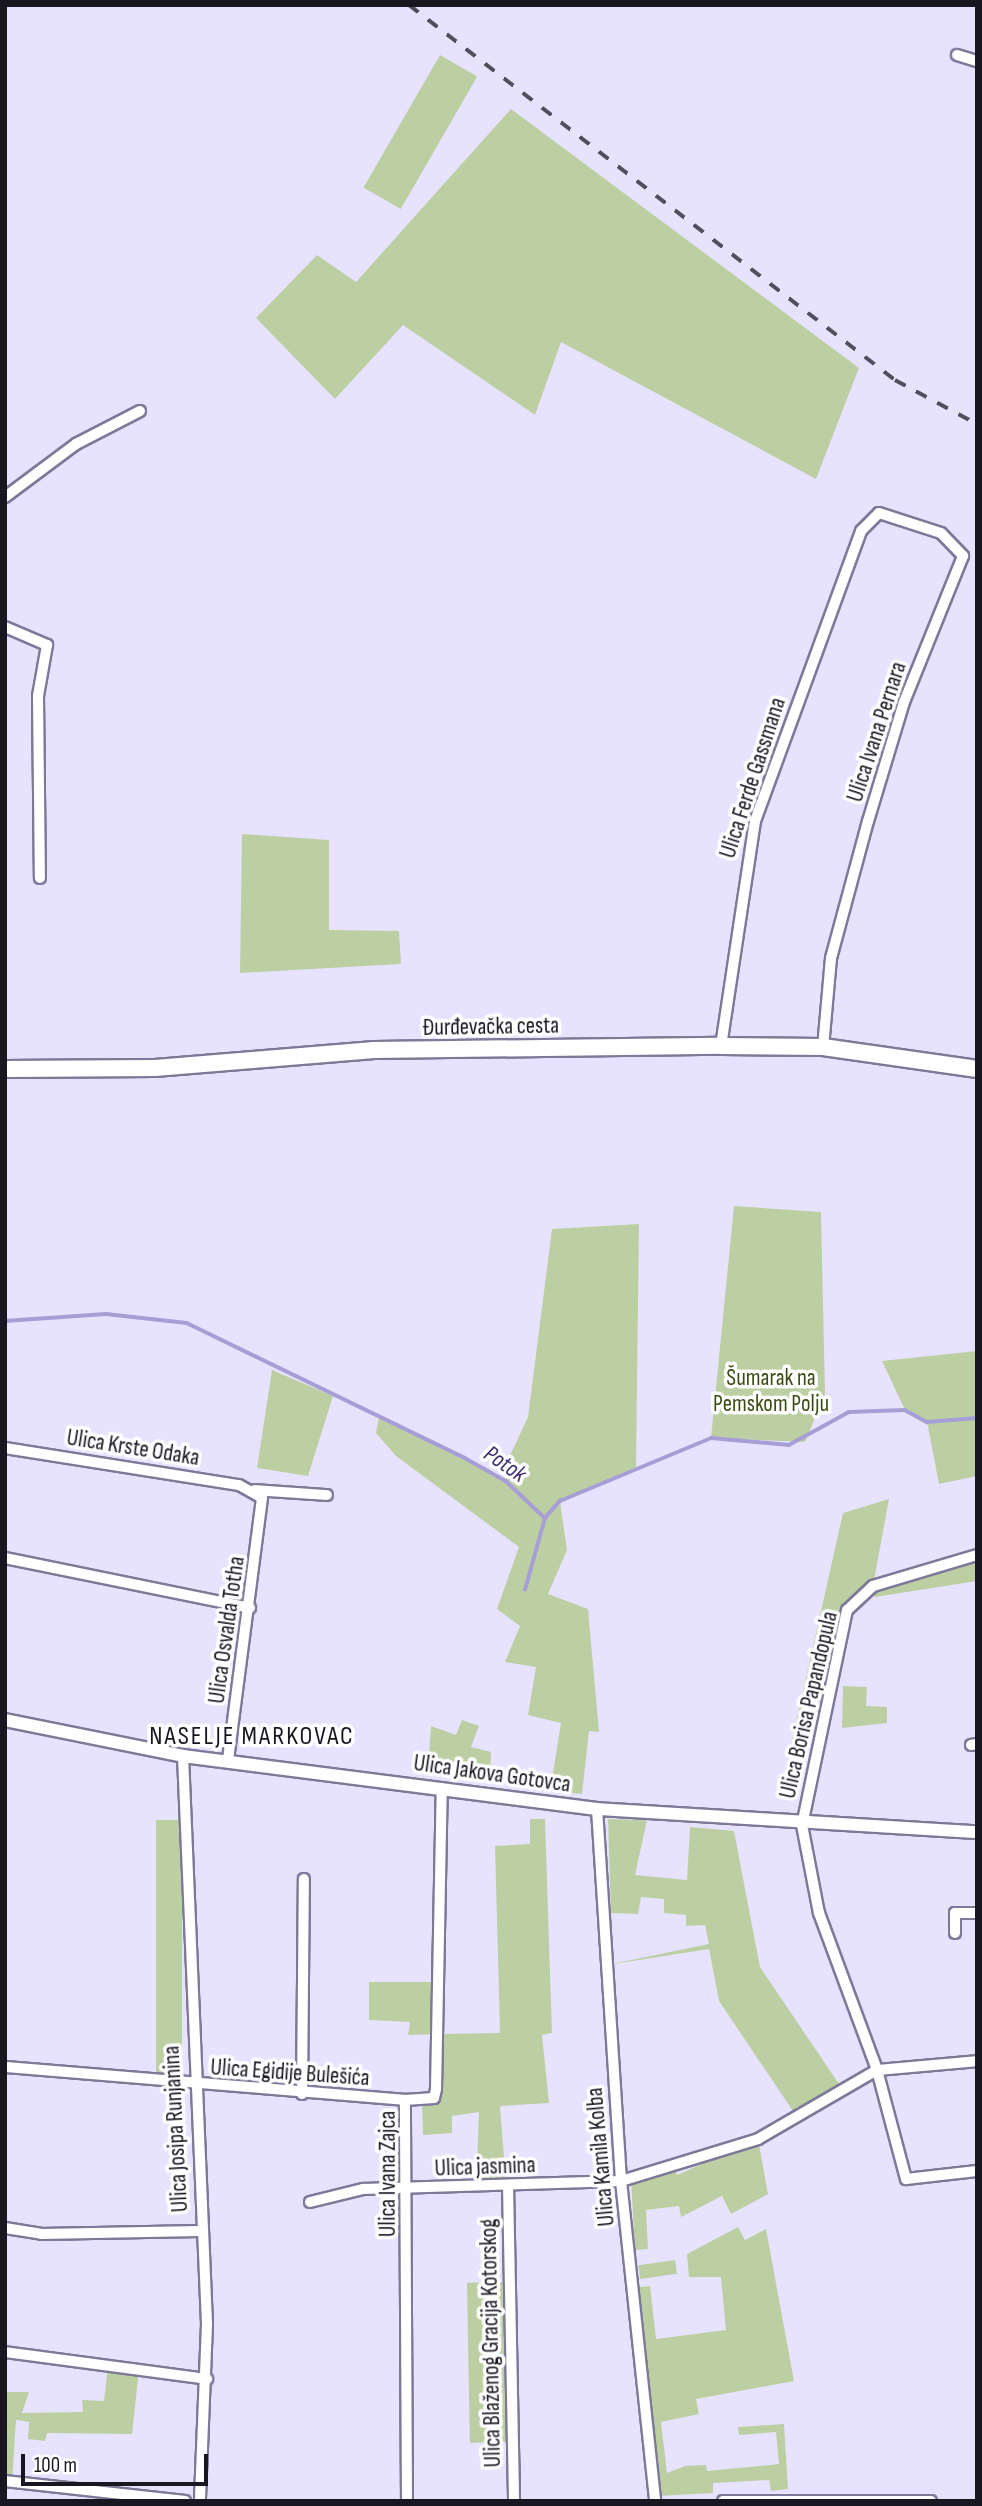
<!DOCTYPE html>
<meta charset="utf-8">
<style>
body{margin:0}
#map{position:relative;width:982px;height:2506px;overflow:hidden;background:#e7e3ff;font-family:"Sofia Sans Condensed",sans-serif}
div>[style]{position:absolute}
.green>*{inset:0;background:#bccfa3;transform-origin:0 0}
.stream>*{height:3.5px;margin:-1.75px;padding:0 1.75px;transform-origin:1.75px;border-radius:1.75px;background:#a79ed5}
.roads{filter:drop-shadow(2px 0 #7e7998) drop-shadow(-2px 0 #7e7998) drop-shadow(0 2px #7e7998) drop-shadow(0 -2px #7e7998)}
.minor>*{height:10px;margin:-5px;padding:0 5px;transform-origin:5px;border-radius:5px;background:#fff}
.tertiary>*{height:12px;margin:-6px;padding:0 6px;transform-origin:6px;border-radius:6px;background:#fff}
.primary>*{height:16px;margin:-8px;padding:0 8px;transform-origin:8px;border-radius:8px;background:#fff}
.rail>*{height:3.5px;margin-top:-1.75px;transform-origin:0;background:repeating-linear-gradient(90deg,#514e5e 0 12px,transparent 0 24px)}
span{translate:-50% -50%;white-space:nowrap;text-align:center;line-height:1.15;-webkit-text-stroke:7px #fff;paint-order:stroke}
.street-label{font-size:23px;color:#181621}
.park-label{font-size:23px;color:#384c11}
.water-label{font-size:24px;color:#3f2f70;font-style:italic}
.quarter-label{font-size:26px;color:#181621;letter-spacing:2px}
.frame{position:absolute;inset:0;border:7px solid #181621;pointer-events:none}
.scale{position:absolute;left:21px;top:2454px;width:187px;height:32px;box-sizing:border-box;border:4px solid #181621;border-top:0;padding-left:9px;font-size:21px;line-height:24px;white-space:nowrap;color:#181621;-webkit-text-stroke:5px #fff;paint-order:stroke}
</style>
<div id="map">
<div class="green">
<div style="left:440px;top:55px;width:43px;height:153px;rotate:30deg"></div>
<div style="clip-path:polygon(511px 109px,859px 368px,816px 479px,561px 342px,535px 415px,403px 325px,335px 399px,256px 318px,317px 255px,356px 282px)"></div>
<div style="clip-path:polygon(242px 834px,329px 840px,329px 930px,399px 931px,401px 964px,240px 973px)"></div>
<div style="clip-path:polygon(734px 1206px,821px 1212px,825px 1394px,805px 1442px,711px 1438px)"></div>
<div style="clip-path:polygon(639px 1224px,636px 1467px,560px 1501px,567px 1550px,548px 1594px,588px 1609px,599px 1732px,589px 1731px,582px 1794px,550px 1791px,561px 1723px,528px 1715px,536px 1667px,505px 1662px,520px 1626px,497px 1609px,519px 1547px,396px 1456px,376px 1433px,379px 1417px,506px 1481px,507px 1462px,528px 1417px,552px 1229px)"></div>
<div style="clip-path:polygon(977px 1351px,977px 1476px,939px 1484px,927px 1422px,905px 1410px,882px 1361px)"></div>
<div style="clip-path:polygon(272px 1370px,333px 1396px,308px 1476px,257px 1468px)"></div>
<div style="clip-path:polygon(889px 1499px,873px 1586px,847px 1610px,833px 1678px,820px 1676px,804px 1751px,790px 1749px,843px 1513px)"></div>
<div style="clip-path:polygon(977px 1562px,977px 1581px,875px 1597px,874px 1590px)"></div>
<div style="clip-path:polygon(843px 1686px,867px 1687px,866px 1706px,887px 1707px,887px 1723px,842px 1728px)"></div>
<div style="clip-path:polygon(462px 1720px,479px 1726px,471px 1747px,491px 1752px,490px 1780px,428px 1771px,431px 1726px,456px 1735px)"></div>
<div style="clip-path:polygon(530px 1819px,545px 1819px,552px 2033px,542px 2035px,549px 2103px,500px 2106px,506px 2184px,476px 2187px,479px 2112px,452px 2116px,452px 2133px,423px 2135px,422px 2101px,434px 2098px,437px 2034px,408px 2035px,410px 2022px,369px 2020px,369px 1982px,438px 1982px,438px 2034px,500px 2033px,495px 1846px,530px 1844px)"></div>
<div style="clip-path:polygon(608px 1819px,647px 1820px,635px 1875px,687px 1880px,690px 1827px,734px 1831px,760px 1967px,843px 2090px,797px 2117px,719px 2001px,709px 1949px,607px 1965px,709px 1944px,705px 1925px,686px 1926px,686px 1915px,664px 1913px,664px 1899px,641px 1897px,638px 1914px,611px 1913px)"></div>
<div style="left:156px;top:1820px;width:26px;height:263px"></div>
<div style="clip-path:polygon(758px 2139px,768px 2194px,731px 2214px,722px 2196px,681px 2217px,679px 2206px,646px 2210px,648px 2249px,635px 2250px,631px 2179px,674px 2168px,677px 2175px)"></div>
<div style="clip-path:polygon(738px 2227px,745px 2240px,766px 2229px,794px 2381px,696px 2399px,699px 2414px,661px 2422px,667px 2473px,685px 2466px,706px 2465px,707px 2471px,779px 2464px,776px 2432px,739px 2435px,738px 2427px,784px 2424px,788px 2489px,771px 2491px,769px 2480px,713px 2483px,713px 2493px,659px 2496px,632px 2288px,650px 2286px,656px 2339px,726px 2330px,721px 2277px,689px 2277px,687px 2254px)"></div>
<div style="left:675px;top:2260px;width:14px;height:37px;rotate:82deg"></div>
<div style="left:509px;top:2282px;width:160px;height:42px;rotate:89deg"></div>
<div style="clip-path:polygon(108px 2366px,139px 2370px,132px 2434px,47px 2433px,45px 2441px,28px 2439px,29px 2422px,16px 2420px,12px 2482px,5px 2481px,5px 2392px,29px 2392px,22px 2413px,83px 2412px,82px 2400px,104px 2401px)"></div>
</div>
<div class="stream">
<div style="left:5px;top:1321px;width:101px;rotate:-4deg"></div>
<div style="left:106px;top:1314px;width:81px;rotate:6.3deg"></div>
<div style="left:187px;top:1323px;width:309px;rotate:25.9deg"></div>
<div style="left:465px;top:1458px;width:47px;rotate:29.3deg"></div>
<div style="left:506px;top:1481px;width:54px;rotate:43.5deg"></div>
<div style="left:545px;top:1518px;width:23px;rotate:-49deg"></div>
<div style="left:560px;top:1501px;width:164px;rotate:-22.6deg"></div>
<div style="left:711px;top:1438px;width:78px;rotate:5.1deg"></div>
<div style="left:789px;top:1445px;width:68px;rotate:-28.8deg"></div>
<div style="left:849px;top:1412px;width:56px;rotate:-2deg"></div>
<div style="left:905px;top:1410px;width:25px;rotate:29deg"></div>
<div style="left:927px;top:1422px;width:50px;rotate:-4.6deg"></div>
<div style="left:525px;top:1590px;width:75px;rotate:-74.5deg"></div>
</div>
<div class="roads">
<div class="minor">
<div style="left:957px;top:55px;width:21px;rotate:17deg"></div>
<div style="left:5px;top:497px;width:89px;rotate:-36.7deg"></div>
<div style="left:76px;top:444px;width:72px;rotate:-27.3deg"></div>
<div style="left:5px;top:627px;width:46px;rotate:23.2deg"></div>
<div style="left:47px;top:645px;width:52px;rotate:100deg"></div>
<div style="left:38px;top:696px;width:182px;rotate:89.4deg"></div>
<div style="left:721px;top:1046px;width:228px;rotate:-81.4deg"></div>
<div style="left:755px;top:821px;width:309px;rotate:-69.9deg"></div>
<div style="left:861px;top:531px;width:25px;rotate:-45deg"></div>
<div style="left:879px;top:513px;width:65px;rotate:17.9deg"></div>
<div style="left:941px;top:533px;width:32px;rotate:46deg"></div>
<div style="left:963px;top:556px;width:157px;rotate:112deg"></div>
<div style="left:904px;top:702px;width:124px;rotate:106.8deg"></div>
<div style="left:868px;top:821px;width:142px;rotate:105.1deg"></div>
<div style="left:831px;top:958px;width:89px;rotate:95.1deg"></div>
<div style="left:5px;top:1448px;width:237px;rotate:9deg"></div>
<div style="left:239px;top:1485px;width:26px;rotate:29deg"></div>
<div style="left:262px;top:1498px;width:263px;rotate:97.4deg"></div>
<div style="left:255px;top:1490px;width:72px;rotate:4deg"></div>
<div style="left:977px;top:1555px;width:109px;rotate:163.4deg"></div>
<div style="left:873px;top:1586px;width:35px;rotate:137deg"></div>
<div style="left:847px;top:1610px;width:220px;rotate:101.8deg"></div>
<div style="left:802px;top:1825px;width:90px;rotate:79.1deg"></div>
<div style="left:819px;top:1913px;width:167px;rotate:69.7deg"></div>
<div style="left:877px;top:2070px;width:100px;rotate:-5.1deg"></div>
<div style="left:5px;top:1558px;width:250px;rotate:11.5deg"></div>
<div style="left:971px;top:1745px;width:6px;rotate:-9deg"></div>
<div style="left:183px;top:1756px;width:569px;rotate:87.58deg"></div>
<div style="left:207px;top:2324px;width:177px;rotate:92.3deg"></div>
<div style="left:597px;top:1809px;width:373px;rotate:86.3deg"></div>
<div style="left:621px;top:2181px;width:322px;rotate:83.9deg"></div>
<div style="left:955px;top:1933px;width:20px;rotate:-90deg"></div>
<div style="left:955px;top:1913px;width:22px"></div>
<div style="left:5px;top:2067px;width:401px;rotate:4.7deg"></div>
<div style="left:302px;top:2094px;width:215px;rotate:-89.5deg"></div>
<div style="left:508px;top:2185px;width:316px;rotate:88.9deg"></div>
<div style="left:310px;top:2202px;width:55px;rotate:-13.8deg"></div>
<div style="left:363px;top:2189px;width:258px;rotate:-1.8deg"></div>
<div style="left:621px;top:2181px;width:143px;rotate:-17deg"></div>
<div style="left:758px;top:2139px;width:138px;rotate:-30.1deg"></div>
<div style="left:877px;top:2070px;width:113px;rotate:75.1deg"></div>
<div style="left:906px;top:2179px;width:71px;rotate:-6.4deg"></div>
<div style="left:5px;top:2228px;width:36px;rotate:9deg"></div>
<div style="left:41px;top:2234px;width:159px;rotate:-1.1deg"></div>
<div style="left:5px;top:2352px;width:204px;rotate:7.6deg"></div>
<div style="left:5px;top:2481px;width:181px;rotate:6.3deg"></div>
<div style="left:407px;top:2501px;width:401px;rotate:-90.3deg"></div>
<div style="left:405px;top:2100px;width:29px;rotate:-4deg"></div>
<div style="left:434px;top:2098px;width:9px;rotate:-77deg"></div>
<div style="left:436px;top:2089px;width:301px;rotate:-88.9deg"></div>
<div style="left:723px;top:2501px;width:208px"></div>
</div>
<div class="tertiary">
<div style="left:5px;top:1720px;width:182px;rotate:11.4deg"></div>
<div style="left:183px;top:1756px;width:417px;rotate:7.3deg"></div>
<div style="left:597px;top:1809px;width:381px;rotate:3.5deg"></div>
</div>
<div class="primary">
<div style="left:5px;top:1069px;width:150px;rotate:-0.4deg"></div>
<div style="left:155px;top:1068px;width:220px;rotate:-4.7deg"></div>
<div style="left:374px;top:1050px;width:347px;rotate:-0.7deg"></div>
<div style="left:721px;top:1046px;width:102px;rotate:0.6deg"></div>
<div style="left:823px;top:1047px;width:156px;rotate:8.1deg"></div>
</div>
</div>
<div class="rail">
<div style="left:409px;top:5px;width:614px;rotate:37.65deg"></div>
<div style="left:895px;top:380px;width:93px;rotate:28.2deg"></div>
</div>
<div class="street-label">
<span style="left:877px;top:732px;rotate:-72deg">Ulica Ivana Pernara</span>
<span style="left:753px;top:778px;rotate:-72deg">Ulica Ferde Gassmana</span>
<span style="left:491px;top:1027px;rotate:-1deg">Đurđevačka cesta</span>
<span style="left:133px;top:1448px;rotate:9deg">Ulica Krste Odaka</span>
<span style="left:227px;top:1630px;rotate:-82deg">Ulica Osvalda Totha</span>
<span style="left:809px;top:1705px;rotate:-77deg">Ulica Borisa Papandopula</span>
<span style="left:492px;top:1774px;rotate:8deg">Ulica Jakova Gotovca</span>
<span style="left:290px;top:2073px;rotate:4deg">Ulica Egidije Bulešića</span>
<span style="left:176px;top:2129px;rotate:-93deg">Ulica Josipa Runjanina</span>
<span style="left:601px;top:2157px;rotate:-95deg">Ulica Kamila Kolba</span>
<span style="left:485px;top:2167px;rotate:-2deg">Ulica jasmina</span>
<span style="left:388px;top:2174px;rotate:-90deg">Ulica Ivana Zajca</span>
<span style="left:491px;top:2343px;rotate:-91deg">Ulica Blaženog Gracija Kotorskog</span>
</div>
<div class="park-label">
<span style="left:771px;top:1391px">Šumarak na<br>Pemskom Polju</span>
</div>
<div class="water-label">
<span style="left:505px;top:1464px;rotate:34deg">Potok</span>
</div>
<div class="quarter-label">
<span style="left:252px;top:1737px">NASELJE MARKOVAC</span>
</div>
<div class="frame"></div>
<div class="scale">100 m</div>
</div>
